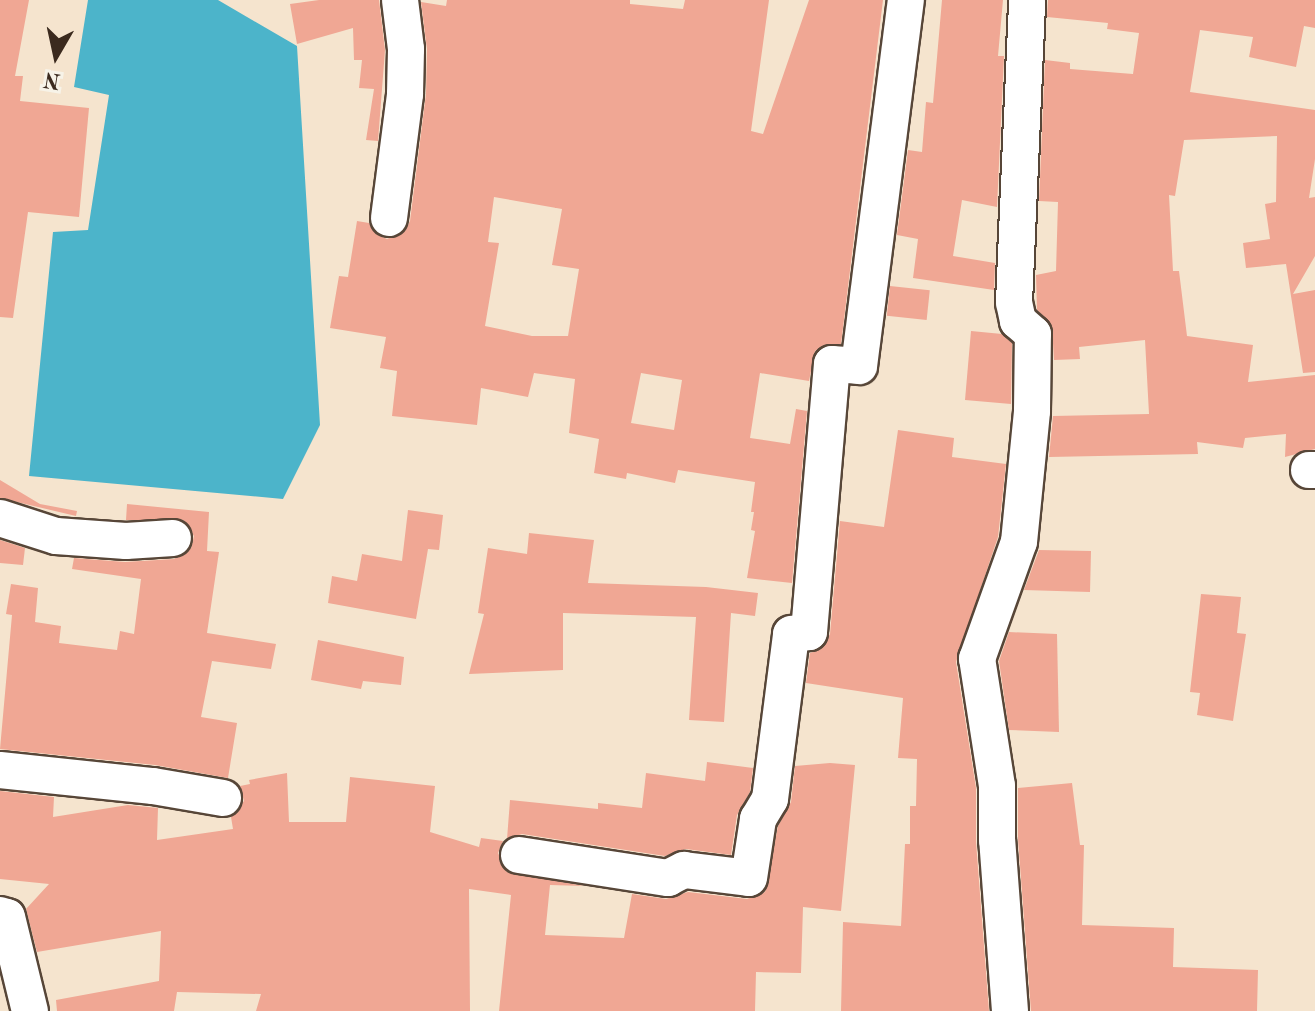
<!DOCTYPE html>
<style>
body{margin:0}
#map{position:relative;width:1315px;height:1011px;overflow:hidden;background:#f5e4ce;font-family:"Old Standard TT",serif}
div>[style]{position:absolute}
.water>*{inset:0;background:#4cb4ca}
.building>*{inset:0;background:#f0a794;transform-origin:0 0}
.roads{filter:drop-shadow(2px 0 #574638) drop-shadow(-2px 0 #574638) drop-shadow(0 2px #574638) drop-shadow(0 -2px #574638)}
.minor>*{height:36px;margin:-18px;padding:0 18px;transform-origin:18px;border-radius:18px;background:#fff}
span{translate:-50% -50%;white-space:nowrap;text-align:center;line-height:1.15;-webkit-text-stroke:7px #f7f3e8;paint-order:stroke}
.north{position:absolute;left:16px;top:16px;width:80px;height:80px;-webkit-text-stroke:6px #f7f3e8;paint-order:stroke;rotate:189deg;font-size:22px;font-weight:700;line-height:32px;text-align:center;color:#3b2a1e}
.north::after{content:'';display:block;margin:auto;width:28px;height:36px;background:#3b2a1e;clip-path:polygon(50% 0,100% 100%,50% 72%,0 100%)}
</style>
<div id="map">
<div class="water">
<div style="clip-path:polygon(88px 0,218px 0,297px 46px,320px 425px,283px 499px,29px 476px,53px 232px,88px 230px,109px 95px,74px 87px)"></div>
</div>
<div class="building">
<div style="clip-path:polygon(0 0,29px 0,15px 76px,23px 76px,20px 101px,89px 108px,79px 217px,28px 212px,13px 318px,0 317px)"></div>
<div style="clip-path:polygon(319px 0,379px 0,385px 50px,378px 141px,366px 140px,374px 89px,359px 88px,362px 60px,354px 60px,353px 28px,297px 44px,290px 4px)"></div>
<div style="clip-path:polygon(evenodd,447px 0,630px 0,630px 4px,683px 9px,685px 0,769px 0,751px 131px,763px 134px,809px 0,883px 0,841px 344px,824px 345px,815px 351px,809px 381px,760px 373px,750px 438px,790px 444px,796px 409px,807px 411px,792px 583px,747px 578px,755px 531px,751px 530px,754px 512px,751px 512px,755px 482px,678px 470px,675px 483px,627px 473px,626px 479px,594px 473px,599px 439px,569px 433px,575px 379px,534px 373px,528px 397px,481px 388px,477px 425px,392px 416px,397px 371px,380px 368px,386px 337px,330px 328px,339px 276px,348px 277px,357px 221px,369px 223px,376px 234px,387px 239px,405px 231px,410px 221px,426px 94px,427px 49px,421px 2px,446px 6px,447px 0,494px 197px,562px 209px,552px 265px,579px 269px,568px 336px,532px 336px,485px 326px,499px 243px,488px 242px,494px 197px,447px 0,641px 373px,682px 380px,674px 430px,631px 423px,641px 373px)"></div>
<div style="clip-path:polygon(942px 0,1003px 0,998px 56px,1004px 56px,997px 207px,962px 200px,953px 256px,995px 263px,994px 290px,913px 278px,918px 239px,897px 235px,908px 150px,922px 152px,926px 102px,933px 103px)"></div>
<div style="clip-path:polygon(1048px 0,1315px 0,1315px 28px,1304px 26px,1296px 67px,1249px 57px,1253px 37px,1200px 30px,1190px 92px,1315px 110px,1315px 159px,1309px 198px,1315px 197px,1315px 256px,1293px 294px,1315px 290px,1315px 372px,1303px 373px,1286px 264px,1246px 268px,1243px 243px,1270px 239px,1265px 204px,1276px 202px,1277px 136px,1184px 140px,1175px 196px,1169px 195px,1173px 271px,1179px 271px,1187px 336px,1253px 345px,1248px 382px,1315px 375px,1315px 449px,1285px 457px,1286px 434px,1245px 438px,1243px 448px,1197px 442px,1198px 454px,1049px 457px,1053px 416px,1149px 414px,1145px 340px,1079px 347px,1080px 359px,1054px 360px,1052px 326px,1037px 310px,1036px 275px,1056px 271px,1058px 202px,1039px 201px,1045px 60px,1070px 63px,1070px 69px,1133px 74px,1139px 33px,1107px 29px,1108px 23px,1047px 17px)"></div>
<div style="left:890px;top:286px;width:40px;height:30px;rotate:6deg"></div>
<div style="clip-path:polygon(971px 331px,1002px 334px,1012px 343px,1011px 404px,965px 400px)"></div>
<div style="clip-path:polygon(898px 430px,954px 438px,952px 457px,1006px 464px,998px 537px,956px 662px,976px 788px,976px 842px,989px 1011px,841px 1011px,843px 922px,901px 926px,905px 844px,910px 844px,910px 806px,916px 806px,917px 759px,898px 758px,903px 698px,806px 683px,810px 653px,821px 649px,830px 634px,840px 521px,884px 527px)"></div>
<div style="clip-path:polygon(0 480px,40px 504px,77px 511px,76px 516px,0 498px)"></div>
<div style="clip-path:polygon(127px 504px,209px 512px,207px 551px,219px 552px,207px 633px,276px 644px,271px 669px,212px 661px,201px 717px,237px 723px,228px 778px,155px 765px,0 749px,12px 615px,6px 614px,11px 584px,38px 588px,35px 622px,61px 626px,59px 643px,117px 650px,120px 631px,134px 634px,141px 579px,72px 569px,74px 558px,125px 562px,174px 559px,191px 548px,194px 536px,183px 520px,126px 520px)"></div>
<div style="clip-path:polygon(408px 510px,443px 515px,439px 550px,428px 549px,416px 619px,328px 603px,332px 576px,357px 581px,362px 554px,402px 561px)"></div>
<div style="clip-path:polygon(529px 533px,594px 540px,588px 583px,706px 587px,758px 593px,755px 616px,731px 613px,724px 722px,689px 720px,696px 617px,563px 613px,563px 670px,469px 674px,484px 614px,478px 613px,488px 548px,527px 554px)"></div>
<div style="clip-path:polygon(0 540px,25px 548px,23px 565px,0 563px)"></div>
<div style="clip-path:polygon(1039px 550px,1091px 551px,1090px 592px,1024px 590px)"></div>
<div style="clip-path:polygon(1201px 594px,1241px 597px,1237px 633px,1246px 634px,1233px 721px,1197px 715px,1200px 693px,1190px 692px)"></div>
<div style="clip-path:polygon(1009px 632px,1057px 634px,1059px 732px,1009px 730px,999px 661px)"></div>
<div style="clip-path:polygon(318px 640px,404px 657px,401px 685px,363px 681px,361px 689px,311px 680px)"></div>
<div style="clip-path:polygon(707px 762px,753px 768px,750px 792px,737px 815px,731px 855px,686px 849px,665px 856px,522px 834px,507px 839px,510px 800px,598px 809px,598px 803px,642px 808px,646px 773px,705px 781px)"></div>
<div style="clip-path:polygon(830px 763px,855px 765px,841px 911px,803px 907px,801px 973px,756px 972px,755px 1011px,499px 1011px,511px 895px,469px 889px,470px 1011px,256px 1011px,261px 994px,177px 992px,174px 1011px,57px 1011px,56px 1000px,159px 981px,161px 931px,37px 952px,26px 909px,49px 884px,0 879px,0 791px,54px 797px,53px 817px,128px 805px,158px 808px,157px 840px,233px 829px,231px 817px,244px 801px,240px 786px,250px 784px,249px 780px,287px 773px,289px 822px,346px 822px,350px 777px,435px 786px,430px 832px,479px 847px,481px 838px,503px 841px,498px 853px,507px 872px,584px 886px,550px 885px,545px 935px,624px 938px,632px 894px,666px 899px,688px 892px,747px 899px,765px 892px,778px 826px,791px 802px,795px 766px)"></div>
<div style="clip-path:polygon(1072px 783px,1080px 845px,1084px 845px,1082px 925px,1174px 928px,1173px 967px,1258px 970px,1257px 1011px,1031px 1011px,1018px 839px,1018px 788px)"></div>
</div>
<div class="roads">
<div class="minor">
<div style="left:389px;top:218px;width:125px;rotate:-82.6deg"></div>
<div style="left:405px;top:94px;width:45px;rotate:-88.7deg"></div>
<div style="left:406px;top:49px;width:49px;rotate:-97deg"></div>
<div style="left:1309px;top:470px;width:6px"></div>
<div style="left:0;top:518px;width:59px;rotate:17.8deg"></div>
<div style="left:56px;top:536px;width:70px;rotate:4.1deg"></div>
<div style="left:126px;top:541px;width:47px;rotate:-3.7deg"></div>
<div style="left:0;top:770px;width:154px;rotate:6deg"></div>
<div style="left:153px;top:786px;width:71px;rotate:9.7deg"></div>
<div style="left:519px;top:855px;width:151px;rotate:8.8deg"></div>
<div style="left:668px;top:878px;width:18px;rotate:-27deg"></div>
<div style="left:684px;top:870px;width:65px;rotate:7deg"></div>
<div style="left:749px;top:878px;width:60px;rotate:-81.3deg"></div>
<div style="left:758px;top:819px;width:23px;rotate:-59deg"></div>
<div style="left:770px;top:799px;width:166px;rotate:-82.7deg"></div>
<div style="left:791px;top:634px;width:18px;rotate:-6deg"></div>
<div style="left:809px;top:632px;width:269px;rotate:-85.1deg"></div>
<div style="left:832px;top:364px;width:27px;rotate:4deg"></div>
<div style="left:859px;top:366px;width:369px;rotate:-82.7deg"></div>
<div style="left:0;top:915px;width:7px;rotate:16deg"></div>
<div style="left:7px;top:917px;width:97px;rotate:76.3deg"></div>
<div style="left:1010px;top:1011px;width:171px;rotate:-94.3deg"></div>
<div style="left:997px;top:840px;width:54px;rotate:-90deg"></div>
<div style="left:997px;top:786px;width:129px;rotate:-98.9deg"></div>
<div style="left:977px;top:659px;width:124px;rotate:-70.3deg"></div>
<div style="left:1019px;top:542px;width:132px;rotate:-84.3deg"></div>
<div style="left:1032px;top:411px;width:77px;rotate:-89.3deg"></div>
<div style="left:1033px;top:334px;width:20px;rotate:-139deg"></div>
<div style="left:1018px;top:321px;width:19px;rotate:-102deg"></div>
<div style="left:1014px;top:302px;width:302px;rotate:-87.5deg"></div>
</div>
</div>
<div class="north">N</div>
</div>
